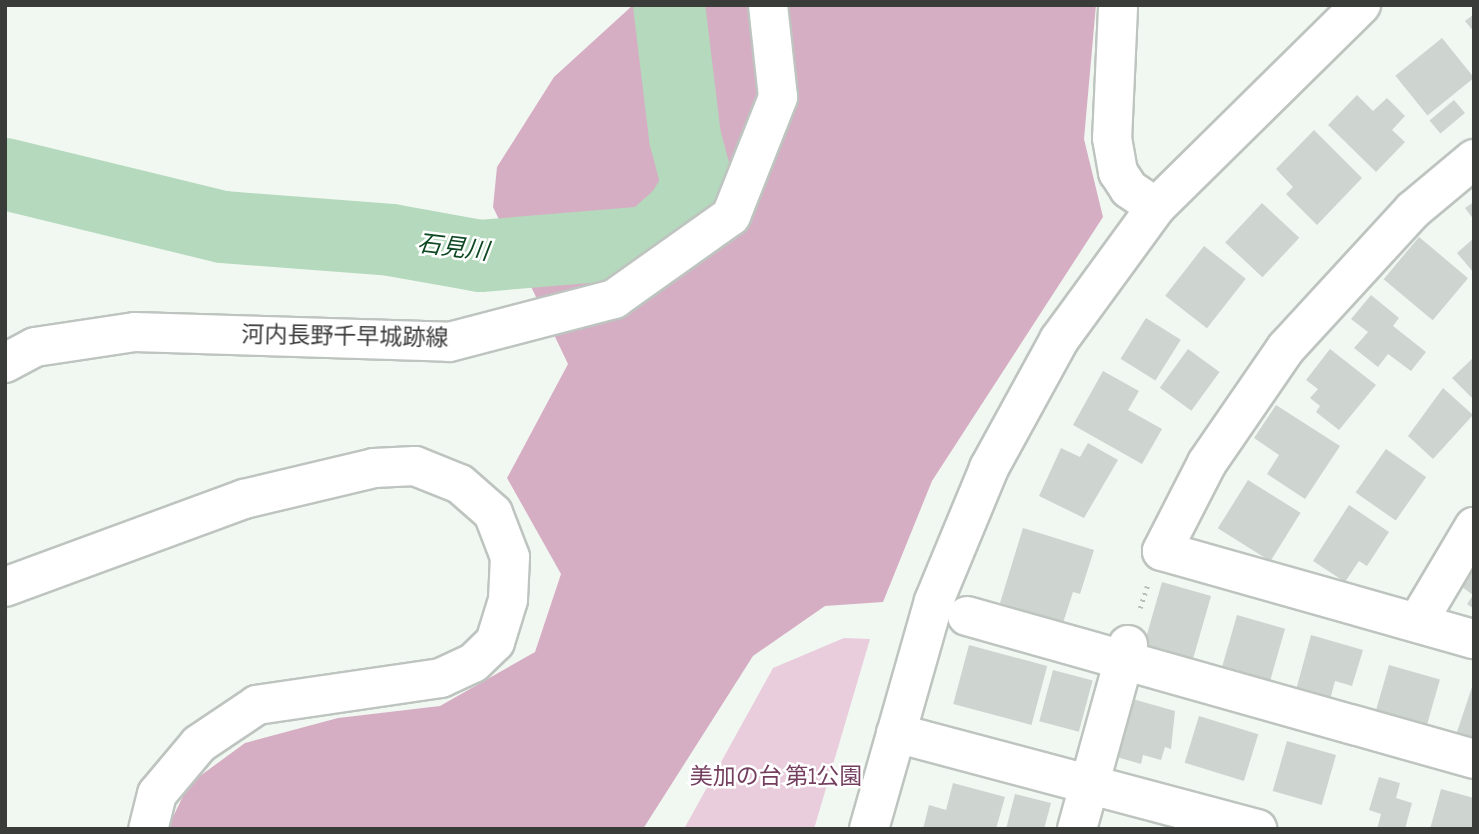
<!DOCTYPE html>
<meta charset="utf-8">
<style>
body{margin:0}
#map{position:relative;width:1479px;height:834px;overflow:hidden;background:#f1f8f2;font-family:"Sofia Sans Condensed","Noto Sans JP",sans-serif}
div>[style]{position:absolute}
.green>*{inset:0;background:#e9cddc}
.forest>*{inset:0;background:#d6aec4}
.river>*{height:72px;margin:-36px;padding:0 36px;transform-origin:36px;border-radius:36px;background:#b5d9bc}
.building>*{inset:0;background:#ced4cf;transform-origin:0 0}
.path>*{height:4.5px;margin-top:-2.25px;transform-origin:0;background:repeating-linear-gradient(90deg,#b8bdb8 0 2px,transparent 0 7px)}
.roads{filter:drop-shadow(2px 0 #bec4bf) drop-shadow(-2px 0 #bec4bf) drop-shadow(0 2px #bec4bf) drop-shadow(0 -2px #bec4bf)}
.minor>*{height:38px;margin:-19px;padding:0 19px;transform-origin:19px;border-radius:19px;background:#fff}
.major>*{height:38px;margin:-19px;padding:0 19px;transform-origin:19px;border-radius:19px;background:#fff}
span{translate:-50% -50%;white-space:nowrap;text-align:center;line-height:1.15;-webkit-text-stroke:5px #fff;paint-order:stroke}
.street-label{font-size:23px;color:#3a3c3a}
.park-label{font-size:23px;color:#743f5f}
.water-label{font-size:24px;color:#0d4823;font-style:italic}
.frame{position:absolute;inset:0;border:7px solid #3a3c3a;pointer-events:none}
</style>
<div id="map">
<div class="green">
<div style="clip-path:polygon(844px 638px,870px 639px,814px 829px,684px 829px,773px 668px)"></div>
</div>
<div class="forest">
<div style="clip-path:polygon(633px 5px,1096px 5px,1084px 139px,1103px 217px,932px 481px,883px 602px,825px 606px,753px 656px,643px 829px,167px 829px,189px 784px,245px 743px,338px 718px,440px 706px,535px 652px,561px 574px,507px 478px,568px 364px,493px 207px,497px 167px,554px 77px)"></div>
</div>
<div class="river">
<div style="left:5px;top:174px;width:224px;rotate:13.7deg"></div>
<div style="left:223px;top:227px;width:169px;rotate:4.4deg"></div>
<div style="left:391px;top:240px;width:90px;rotate:10.2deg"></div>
<div style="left:480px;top:256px;width:171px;rotate:-4.7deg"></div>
<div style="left:650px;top:242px;width:42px;rotate:-42.1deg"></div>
<div style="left:681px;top:214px;width:33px;rotate:-59deg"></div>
<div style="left:698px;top:186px;width:51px;rotate:-104.9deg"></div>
<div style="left:685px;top:137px;width:133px;rotate:-96.9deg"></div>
</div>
<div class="building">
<div style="clip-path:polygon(1474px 14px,1474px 32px,1465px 21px)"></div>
<div style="left:1442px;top:38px;width:51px;height:60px;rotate:51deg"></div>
<div style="clip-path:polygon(1357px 95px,1373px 111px,1387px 98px,1405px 116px,1392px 130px,1405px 142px,1376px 172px,1328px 125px)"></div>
<div style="left:1454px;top:100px;width:17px;height:32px;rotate:50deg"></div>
<div style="clip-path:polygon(1314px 130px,1362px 178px,1317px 225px,1286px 194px,1293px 187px,1276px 169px)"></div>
<div style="clip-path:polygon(1474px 202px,1474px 220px,1465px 208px)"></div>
<div style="left:1262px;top:203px;width:51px;height:54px;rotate:43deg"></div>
<div style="left:1419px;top:237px;width:64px;height:55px;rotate:40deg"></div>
<div style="clip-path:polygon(1474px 238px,1474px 273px,1457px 253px)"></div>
<div style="left:1204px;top:246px;width:53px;height:63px;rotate:38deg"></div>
<div style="clip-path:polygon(1371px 295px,1399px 318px,1393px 326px,1426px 352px,1411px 371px,1388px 354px,1378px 367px,1354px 348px,1368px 332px,1351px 319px)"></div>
<div style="left:1146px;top:318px;width:41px;height:48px;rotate:32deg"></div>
<div style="left:1188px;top:349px;width:39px;height:48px;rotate:36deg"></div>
<div style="clip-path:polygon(1330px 349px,1376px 385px,1339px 430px,1316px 412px,1320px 406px,1310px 398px,1318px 389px,1306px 380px)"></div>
<div style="clip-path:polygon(1474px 357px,1474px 400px,1452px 378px)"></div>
<div style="clip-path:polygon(1103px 371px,1139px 391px,1128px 410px,1162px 429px,1142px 464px,1073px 425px)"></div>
<div style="clip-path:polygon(1443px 388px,1473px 415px,1433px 459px,1408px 436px)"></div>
<div style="clip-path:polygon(1276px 405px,1340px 446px,1305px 499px,1267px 474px,1279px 455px,1254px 438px)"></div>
<div style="clip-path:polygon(1088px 443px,1118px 460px,1084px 518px,1039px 496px,1061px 448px,1080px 457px)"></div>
<div style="left:1386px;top:449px;width:49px;height:53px;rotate:35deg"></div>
<div style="left:1248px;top:480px;width:62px;height:57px;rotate:32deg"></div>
<div style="clip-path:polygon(1349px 505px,1389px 532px,1367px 566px,1359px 561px,1345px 582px,1313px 561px)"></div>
<div style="clip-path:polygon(1023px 528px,1094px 550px,1080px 594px,1073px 592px,1063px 623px,1000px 603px)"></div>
<div style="clip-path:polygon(1474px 569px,1474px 609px,1467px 604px,1473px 595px,1462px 587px)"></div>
<div style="left:1162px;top:582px;width:51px;height:67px;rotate:16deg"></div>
<div style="left:1237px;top:615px;width:50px;height:55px;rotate:16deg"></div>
<div style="clip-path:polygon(1311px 635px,1363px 650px,1352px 686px,1335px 681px,1330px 700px,1296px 690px)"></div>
<div style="left:969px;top:645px;width:81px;height:61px;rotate:15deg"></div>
<div style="left:1389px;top:665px;width:53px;height:49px;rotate:16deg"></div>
<div style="left:1053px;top:670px;width:41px;height:53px;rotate:15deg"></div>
<div style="clip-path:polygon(1474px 681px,1474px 743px,1455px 738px)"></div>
<div style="clip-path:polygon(1129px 698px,1175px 711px,1171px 749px,1165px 747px,1161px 760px,1143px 755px,1141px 764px,1113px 756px)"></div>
<div style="left:1199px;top:716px;width:62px;height:49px;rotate:17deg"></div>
<div style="left:1287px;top:741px;width:51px;height:52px;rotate:16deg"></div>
<div style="clip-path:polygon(1379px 777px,1400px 783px,1396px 798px,1412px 803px,1405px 829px,1377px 829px,1381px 814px,1369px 810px)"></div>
<div style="clip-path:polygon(953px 783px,1005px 797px,996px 829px,923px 829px,929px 805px,946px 810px)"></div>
<div style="clip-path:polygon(1441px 789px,1474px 798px,1474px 829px,1430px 829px)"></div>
<div style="clip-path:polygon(1015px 794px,1051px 803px,1044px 829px,1006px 829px)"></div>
</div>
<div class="path">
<div style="left:1140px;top:608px;width:23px;rotate:-72deg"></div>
</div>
<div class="roads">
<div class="minor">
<div style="left:1118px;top:8px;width:130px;rotate:92.6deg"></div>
<div style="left:1112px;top:138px;width:35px;rotate:80deg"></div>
<div style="left:1118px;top:172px;width:20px;rotate:57deg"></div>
<div style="left:1129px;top:189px;width:32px;rotate:34deg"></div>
<div style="left:1474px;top:159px;width:80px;rotate:140.1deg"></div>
<div style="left:1413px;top:210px;width:188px;rotate:132.6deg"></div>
<div style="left:1286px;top:348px;width:140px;rotate:124.5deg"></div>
<div style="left:1207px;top:463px;width:99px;rotate:117.1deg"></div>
<div style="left:1162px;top:551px;width:324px;rotate:15.8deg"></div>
<div style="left:5px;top:587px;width:255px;rotate:-20.2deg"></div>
<div style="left:244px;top:499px;width:134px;rotate:-13.4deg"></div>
<div style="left:374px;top:468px;width:41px;rotate:-2.8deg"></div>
<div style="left:415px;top:466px;width:48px;rotate:21.8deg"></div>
<div style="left:460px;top:484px;width:44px;rotate:41.3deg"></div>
<div style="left:493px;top:513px;width:47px;rotate:68.9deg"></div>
<div style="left:510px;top:557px;width:43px;rotate:92.7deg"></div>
<div style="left:508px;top:600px;width:44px;rotate:107.2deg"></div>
<div style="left:495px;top:642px;width:30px;rotate:136deg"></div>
<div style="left:473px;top:663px;width:35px;rotate:155deg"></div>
<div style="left:441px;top:678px;width:186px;rotate:171.7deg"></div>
<div style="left:257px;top:705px;width:70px;rotate:146.1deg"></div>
<div style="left:199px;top:744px;width:65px;rotate:130deg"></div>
<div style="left:157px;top:794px;width:36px;rotate:104deg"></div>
<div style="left:967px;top:616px;width:527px;rotate:15.75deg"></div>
<div style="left:1417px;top:623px;width:112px;rotate:-59.3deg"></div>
<div style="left:896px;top:733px;width:374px;rotate:14.9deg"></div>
<div style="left:869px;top:829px;width:237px;rotate:-74.1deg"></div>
<div style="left:934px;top:601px;width:144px;rotate:-67.5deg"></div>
<div style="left:989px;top:468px;width:146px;rotate:-61.3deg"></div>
<div style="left:1059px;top:340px;width:165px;rotate:-53.9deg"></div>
<div style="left:1156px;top:207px;width:288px;rotate:-44.6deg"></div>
<div style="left:1077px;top:829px;width:191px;rotate:-74.5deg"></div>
</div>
<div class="major">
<div style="left:5px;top:363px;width:34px;rotate:-28deg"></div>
<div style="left:35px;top:347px;width:101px;rotate:-8.5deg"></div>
<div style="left:135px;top:332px;width:314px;rotate:1.8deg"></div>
<div style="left:449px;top:342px;width:171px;rotate:-14.6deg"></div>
<div style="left:614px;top:299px;width:143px;rotate:-35.4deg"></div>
<div style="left:731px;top:216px;width:128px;rotate:-68.4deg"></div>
<div style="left:778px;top:97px;width:93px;rotate:-96.2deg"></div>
</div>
</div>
<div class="street-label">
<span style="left:345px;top:337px;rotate:1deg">河内長野千早城跡線</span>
</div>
<div class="park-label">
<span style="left:776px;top:777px">美加の台 第1公園</span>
</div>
<div class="water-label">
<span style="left:453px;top:248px;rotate:7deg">石見川</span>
</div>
<div class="frame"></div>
</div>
